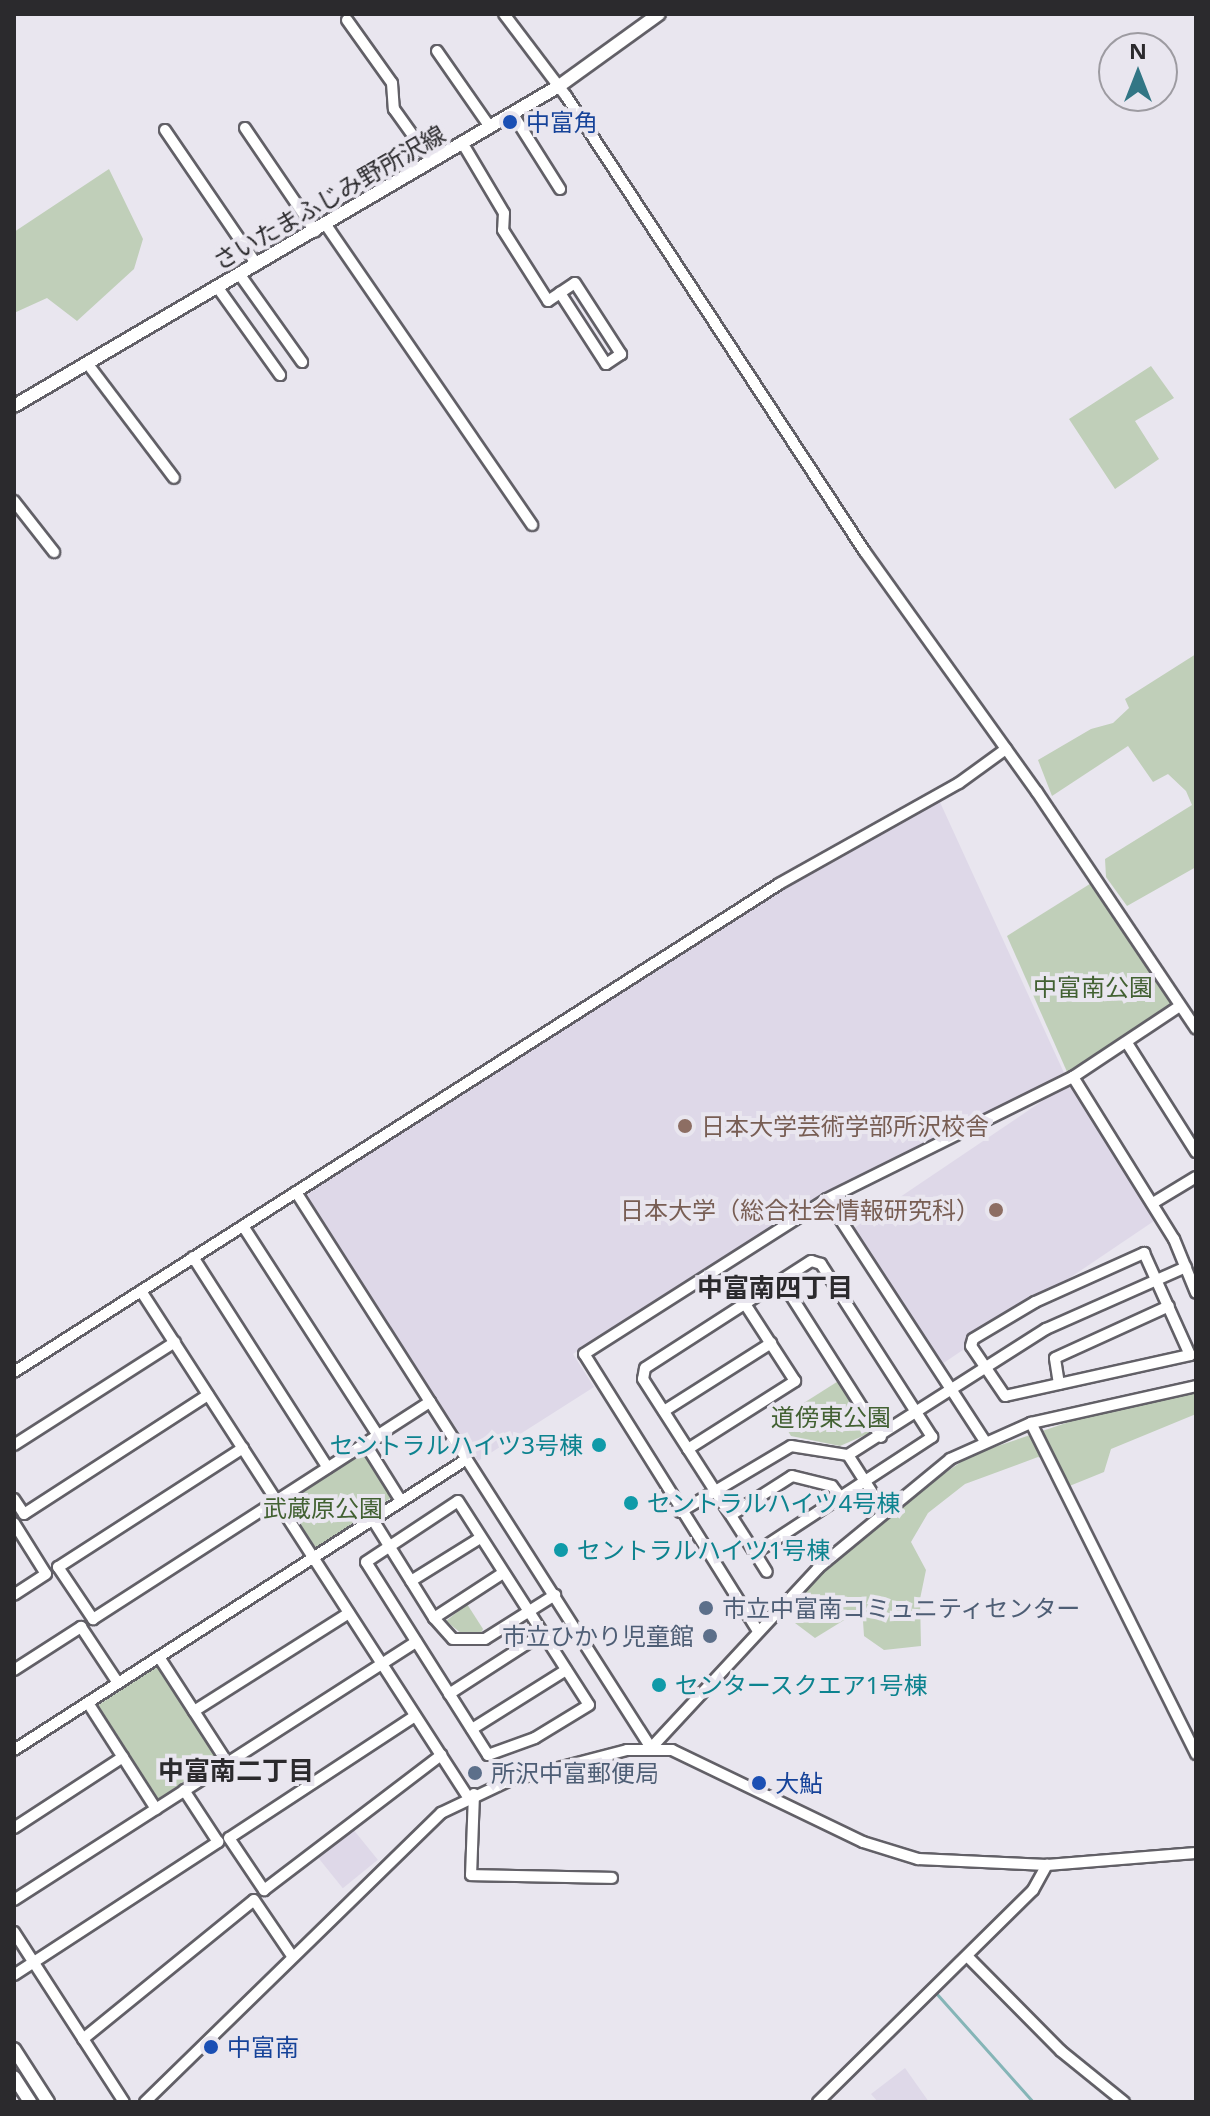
<!DOCTYPE html>
<meta charset="utf-8">
<style>
body{margin:0}
#map{position:relative;width:1210px;height:2116px;overflow:hidden;background:#e9e6ef;font-family:"Noto Sans","Noto Sans JP",sans-serif}
div>[style]{position:absolute}
.built>*{inset:0;background:#ded8e8;transform-origin:0 0}
.green>*{inset:0;background:#c0cfb9;transform-origin:0 0}
.stream>*{height:3px;margin:-1.5px;padding:0 1.5px;transform-origin:1.5px;border-radius:1.5px;background:#85b5b7}
.roads{filter:drop-shadow(2px 0 #626067) drop-shadow(-2px 0 #626067) drop-shadow(0 2px #626067) drop-shadow(0 -2px #626067)}
.minor>*{height:10px;margin:-5px;padding:0 5px;transform-origin:5px;border-radius:5px;background:#fff}
.major>*{height:12px;margin:-6px;padding:0 6px;transform-origin:6px;border-radius:6px;background:#fff}
.dots>*{width:22px;height:22px;translate:-50% -50%;box-sizing:border-box;border:4px solid #e9e6ef;border-radius:50%}
span{translate:-50% -50%;white-space:nowrap;text-align:center;line-height:1.15;-webkit-text-stroke:8px #e9e6ef;paint-order:stroke}
.transit-label{font-size:24px;color:#164399}
.left{translate:0 -50%;text-align:left}
.street-label{font-size:24px;color:#2b2a2d}
.park-label{font-size:24px;color:#426132}
.education-label{font-size:24px;color:#785e54}
.right{translate:-100% -50%;text-align:right}
.culture-label{font-size:24px;color:#0d838f}
.service-label{font-size:24px;color:#4e5e75}
.neighbourhood-label{font-size:26px;color:#2b2a2d;font-weight:700}
.frame{position:absolute;inset:0;border:16px solid #2b2a2d;pointer-events:none}
.north{position:absolute;left:1098px;top:32px;width:80px;height:80px;box-sizing:border-box;background:#e9e6ef;border:2px solid #9d9ba1;border-radius:50%;rotate:0deg;font-size:22px;font-weight:700;line-height:32px;text-align:center;color:#2b2a2d}
.north::after{content:'';display:block;margin:auto;width:28px;height:36px;background:#327685;clip-path:polygon(50% 0,100% 100%,50% 72%,0 100%)}
</style>
<div id="map">
<div class="built">
<div style="clip-path:polygon(939px 800px,1065px 1075px,825px 1193px,573px 1354px,594px 1387px,478px 1461px,301px 1192px,777px 891px)"></div>
<div style="left:1069px;top:1083px;width:162px;height:261px;rotate:56deg"></div>
<div style="left:352px;top:1828px;width:41px;height:45px;rotate:51deg"></div>
<div style="clip-path:polygon(905px 2068px,929px 2102px,878px 2102px,871px 2094px)"></div>
</div>
<div class="green">
<div style="clip-path:polygon(109px 169px,143px 239px,134px 269px,77px 321px,47px 298px,14px 313px,14px 232px)"></div>
<div style="clip-path:polygon(1151px 366px,1174px 398px,1135px 421px,1159px 459px,1115px 489px,1069px 419px)"></div>
<div style="clip-path:polygon(1196px 654px,1196px 867px,1127px 906px,1106px 877px,1105px 859px,1192px 805px,1186px 791px,1168px 774px,1153px 782px,1128px 746px,1052px 796px,1038px 760px,1091px 729px,1113px 723px,1129px 708px,1125px 699px)"></div>
<div style="clip-path:polygon(1093px 882px,1173px 1006px,1068px 1074px,1007px 936px)"></div>
<div style="clip-path:polygon(840px 1380px,872px 1432px,840px 1446px,791px 1436px,780px 1418px)"></div>
<div style="clip-path:polygon(1196px 1392px,1196px 1414px,1111px 1449px,1104px 1472px,1067px 1487px,1055px 1462px,1038px 1457px,965px 1484px,928px 1513px,911px 1542px,926px 1570px,920px 1599px,921px 1646px,884px 1650px,864px 1636px,863px 1621px,854px 1614px,815px 1638px,795px 1623px,793px 1603px,815px 1575px,896px 1507px,971px 1455px,1081px 1418px)"></div>
<div style="left:362px;top:1451px;width:55px;height:93px;rotate:55deg"></div>
<div style="clip-path:polygon(467px 1604px,483px 1629px,481px 1633px,462px 1634px,446px 1621px)"></div>
<div style="left:160px;top:1665px;width:111px;height:77px;rotate:57deg"></div>
</div>
<div class="stream">
<div style="left:936px;top:1993px;width:146px;rotate:48.3deg"></div>
</div>
<div class="roads">
<div class="minor">
<div style="left:504px;top:14px;width:103px;rotate:52.9deg"></div>
<div style="left:566px;top:96px;width:545px;rotate:56.75deg"></div>
<div style="left:865px;top:552px;width:295px;rotate:54.4deg"></div>
<div style="left:1037px;top:792px;width:285px;rotate:56.1deg"></div>
<div style="left:347px;top:20px;width:77px;rotate:54.5deg"></div>
<div style="left:392px;top:83px;width:26px;rotate:86deg"></div>
<div style="left:394px;top:109px;width:65px;rotate:54.4deg"></div>
<div style="left:437px;top:51px;width:93px;rotate:55.1deg"></div>
<div style="left:512px;top:113px;width:90px;rotate:57.7deg"></div>
<div style="left:245px;top:128px;width:125px;rotate:55.8deg"></div>
<div style="left:165px;top:130px;width:163px;rotate:55.7deg"></div>
<div style="left:463px;top:144px;width:80px;rotate:59.3deg"></div>
<div style="left:504px;top:213px;width:17px;rotate:93deg"></div>
<div style="left:503px;top:230px;width:84px;rotate:57.6deg"></div>
<div style="left:548px;top:301px;width:32px;rotate:-34deg"></div>
<div style="left:575px;top:283px;width:85px;rotate:57.1deg"></div>
<div style="left:621px;top:354px;width:18px;rotate:146deg"></div>
<div style="left:606px;top:364px;width:85px;rotate:-122.9deg"></div>
<div style="left:326px;top:225px;width:364px;rotate:55.5deg"></div>
<div style="left:240px;top:275px;width:107px;rotate:54.5deg"></div>
<div style="left:218px;top:288px;width:107px;rotate:54.5deg"></div>
<div style="left:87px;top:363px;width:144px;rotate:52.9deg"></div>
<div style="left:14px;top:501px;width:65px;rotate:51.9deg"></div>
<div style="left:1127px;top:1043px;width:129px;rotate:57.7deg"></div>
<div style="left:1073px;top:1077px;width:191px;rotate:58.1deg"></div>
<div style="left:1174px;top:1239px;width:58px;rotate:67.8deg"></div>
<div style="left:296px;top:1192px;width:660px;rotate:57.44deg"></div>
<div style="left:827px;top:1199px;width:289px;rotate:56.9deg"></div>
<div style="left:1153px;top:1203px;width:50px;rotate:-31.2deg"></div>
<div style="left:243px;top:1226px;width:251px;rotate:57.2deg"></div>
<div style="left:1144px;top:1253px;width:112px;rotate:65.7deg"></div>
<div style="left:1190px;top:1355px;width:189px;rotate:167.5deg"></div>
<div style="left:1005px;top:1396px;width:60px;rotate:-124.2deg"></div>
<div style="left:971px;top:1346px;width:7px;rotate:-74deg"></div>
<div style="left:973px;top:1339px;width:72px;rotate:-30.8deg"></div>
<div style="left:1035px;top:1302px;width:120px;rotate:-24.2deg"></div>
<div style="left:193px;top:1257px;width:250px;rotate:57.4deg"></div>
<div style="left:781px;top:1280px;width:186px;rotate:57.5deg"></div>
<div style="left:141px;top:1291px;width:602px;rotate:57.13deg"></div>
<div style="left:14px;top:1372px;width:907px;rotate:-32.53deg"></div>
<div style="left:779px;top:884px;width:206px;rotate:-29.3deg"></div>
<div style="left:959px;top:783px;width:58px;rotate:-35.9deg"></div>
<div style="left:1059px;top:1384px;width:26px;rotate:-99deg"></div>
<div style="left:1055px;top:1358px;width:125px;rotate:-24.5deg"></div>
<div style="left:664px;top:1411px;width:127px;rotate:-32.4deg"></div>
<div style="left:1031px;top:1423px;width:370px;rotate:63.5deg"></div>
<div style="left:14px;top:1445px;width:191px;rotate:-32.6deg"></div>
<div style="left:366px;top:1445px;width:66px;rotate:58deg"></div>
<div style="left:243px;top:1448px;width:220px;rotate:147.2deg"></div>
<div style="left:58px;top:1567px;width:63px;rotate:56.1deg"></div>
<div style="left:93px;top:1619px;width:401px;rotate:-32.8deg"></div>
<div style="left:688px;top:1449px;width:127px;rotate:-32.4deg"></div>
<div style="left:795px;top:1381px;width:92px;rotate:-123deg"></div>
<div style="left:848px;top:1455px;width:235px;rotate:-32.5deg"></div>
<div style="left:1046px;top:1329px;width:153px;rotate:-23.9deg"></div>
<div style="left:14px;top:1499px;width:18px;rotate:56deg"></div>
<div style="left:24px;top:1514px;width:219px;rotate:-32.9deg"></div>
<div style="left:458px;top:1501px;width:242px;rotate:57.3deg"></div>
<div style="left:589px;top:1705px;width:63px;rotate:148.6deg"></div>
<div style="left:535px;top:1738px;width:50px;rotate:160.1deg"></div>
<div style="left:488px;top:1755px;width:228px;rotate:-122.3deg"></div>
<div style="left:366px;top:1562px;width:110px;rotate:-33.5deg"></div>
<div style="left:680px;top:1512px;width:129px;rotate:-30.7deg"></div>
<div style="left:791px;top:1446px;width:58px;rotate:9deg"></div>
<div style="left:848px;top:1455px;width:67px;rotate:57.3deg"></div>
<div style="left:731px;top:1515px;width:72px;rotate:-32.6deg"></div>
<div style="left:792px;top:1476px;width:41px;rotate:14deg"></div>
<div style="left:832px;top:1486px;width:15px;rotate:53deg"></div>
<div style="left:373px;top:1520px;width:115px;rotate:58.1deg"></div>
<div style="left:434px;top:1618px;width:28px;rotate:48deg"></div>
<div style="left:453px;top:1639px;width:32px"></div>
<div style="left:485px;top:1639px;width:83px;rotate:-32.2deg"></div>
<div style="left:14px;top:1523px;width:60px;rotate:57.9deg"></div>
<div style="left:46px;top:1574px;width:38px;rotate:147deg"></div>
<div style="left:755px;top:1553px;width:212px;rotate:-33.2deg"></div>
<div style="left:932px;top:1437px;width:206px;rotate:-122.7deg"></div>
<div style="left:821px;top:1264px;width:10px;rotate:-163deg"></div>
<div style="left:811px;top:1261px;width:197px;rotate:147.2deg"></div>
<div style="left:645px;top:1368px;width:11px;rotate:100deg"></div>
<div style="left:643px;top:1379px;width:83px;rotate:57.3deg"></div>
<div style="left:688px;top:1449px;width:124px;rotate:57.2deg"></div>
<div style="left:755px;top:1553px;width:22px;rotate:58deg"></div>
<div style="left:411px;top:1581px;width:81px;rotate:-31.9deg"></div>
<div style="left:434px;top:1618px;width:82px;rotate:-33.1deg"></div>
<div style="left:758px;top:1631px;width:327px;rotate:-122.1deg"></div>
<div style="left:584px;top:1354px;width:288px;rotate:-32.5deg"></div>
<div style="left:827px;top:1199px;width:275px;rotate:-26.4deg"></div>
<div style="left:1073px;top:1077px;width:128px;rotate:-33.6deg"></div>
<div style="left:159px;top:1657px;width:125px;rotate:57.1deg"></div>
<div style="left:14px;top:1670px;width:80px;rotate:-32.7deg"></div>
<div style="left:81px;top:1627px;width:67px;rotate:56.5deg"></div>
<div style="left:449px;top:1694px;width:111px;rotate:-32.8deg"></div>
<div style="left:88px;top:1703px;width:126px;rotate:57.3deg"></div>
<div style="left:194px;top:1711px;width:183px;rotate:-32.3deg"></div>
<div style="left:415px;top:1716px;width:222px;rotate:146.7deg"></div>
<div style="left:229px;top:1838px;width:63px;rotate:56.1deg"></div>
<div style="left:264px;top:1890px;width:223px;rotate:-37.3deg"></div>
<div style="left:472px;top:1729px;width:111px;rotate:-32.1deg"></div>
<div style="left:651px;top:1748px;width:246px;rotate:-47.1deg"></div>
<div style="left:818px;top:1568px;width:171px;rotate:-39.5deg"></div>
<div style="left:950px;top:1459px;width:89px;rotate:-24deg"></div>
<div style="left:1031px;top:1423px;width:169px;rotate:-12.6deg"></div>
<div style="left:14px;top:1750px;width:538px;rotate:-32.72deg"></div>
<div style="left:474px;top:1794px;width:81px;rotate:92.1deg"></div>
<div style="left:471px;top:1875px;width:141px;rotate:1.2deg"></div>
<div style="left:14px;top:1828px;width:130px;rotate:-33.1deg"></div>
<div style="left:14px;top:1900px;width:478px;rotate:-32.7deg"></div>
<div style="left:14px;top:1932px;width:202px;rotate:57.1deg"></div>
<div style="left:967px;top:1956px;width:134px;rotate:45.3deg"></div>
<div style="left:1061px;top:2051px;width:81px;rotate:39deg"></div>
<div style="left:14px;top:1975px;width:244px;rotate:-33.1deg"></div>
<div style="left:218px;top:1842px;width:62px;rotate:-123.2deg"></div>
<div style="left:83px;top:2039px;width:220px;rotate:-39.1deg"></div>
<div style="left:254px;top:1900px;width:68px;rotate:55.8deg"></div>
<div style="left:145px;top:2102px;width:414px;rotate:-44.3deg"></div>
<div style="left:441px;top:1813px;width:74px;rotate:-25.5deg"></div>
<div style="left:508px;top:1781px;width:123px;rotate:-14.6deg"></div>
<div style="left:627px;top:1750px;width:45px"></div>
<div style="left:672px;top:1750px;width:212px;rotate:25.7deg"></div>
<div style="left:863px;top:1842px;width:58px;rotate:17.2deg"></div>
<div style="left:918px;top:1859px;width:129px;rotate:2.7deg"></div>
<div style="left:1047px;top:1865px;width:149px;rotate:-4.6deg"></div>
<div style="left:818px;top:2102px;width:302px;rotate:-44.6deg"></div>
<div style="left:1033px;top:1890px;width:29px;rotate:-61deg"></div>
</div>
<div class="major">
<div style="left:14px;top:406px;width:632px;rotate:-30.42deg"></div>
<div style="left:559px;top:86px;width:123px;rotate:-35.8deg"></div>
<div style="left:14px;top:2049px;width:63px;rotate:57.3deg"></div>
<div style="left:14px;top:2077px;width:30px;rotate:57deg"></div>
</div>
</div>
<div class="dots">
<div style="left:510px;top:122px;background:#1a4fb4"></div>
<div style="left:685px;top:1126px;background:#8d6e63"></div>
<div style="left:996px;top:1210px;background:#8d6e63"></div>
<div style="left:599px;top:1445px;background:#0f9aa8"></div>
<div style="left:631px;top:1503px;background:#0f9aa8"></div>
<div style="left:561px;top:1550px;background:#0f9aa8"></div>
<div style="left:706px;top:1608px;background:#5c6f8a"></div>
<div style="left:710px;top:1636px;background:#5c6f8a"></div>
<div style="left:659px;top:1685px;background:#0f9aa8"></div>
<div style="left:475px;top:1773px;background:#5c6f8a"></div>
<div style="left:759px;top:1783px;background:#1a4fb4"></div>
<div style="left:211px;top:2047px;background:#1a4fb4"></div>
</div>
<div class="transit-label">
<span class="left" style="left:526px;top:122px">中富角</span>
<span class="left" style="left:775px;top:1783px">大鮎</span>
<span class="left" style="left:227px;top:2047px">中富南</span>
</div>
<div class="street-label">
<span style="left:329px;top:197px;rotate:-30deg">さいたまふじみ野所沢線</span>
</div>
<div class="park-label">
<span style="left:1093px;top:987px">中富南公園</span>
<span style="left:831px;top:1417px">道傍東公園</span>
<span style="left:323px;top:1508px">武蔵原公園</span>
</div>
<div class="education-label">
<span class="left" style="left:701px;top:1126px">日本大学芸術学部所沢校舎</span>
<span class="right" style="left:980px;top:1210px">日本大学（総合社会情報研究科）</span>
</div>
<div class="culture-label">
<span class="right" style="left:583px;top:1445px">セントラルハイツ3号棟</span>
<span class="left" style="left:647px;top:1503px">セントラルハイツ4号棟</span>
<span class="left" style="left:577px;top:1550px">セントラルハイツ1号棟</span>
<span class="left" style="left:675px;top:1685px">センタースクエア1号棟</span>
</div>
<div class="service-label">
<span class="left" style="left:722px;top:1608px">市立中富南コミュニティセンター</span>
<span class="right" style="left:694px;top:1636px">市立ひかり児童館</span>
<span class="left" style="left:491px;top:1773px">所沢中富郵便局</span>
</div>
<div class="neighbourhood-label">
<span style="left:775px;top:1288px">中富南四丁目</span>
<span style="left:236px;top:1771px">中富南二丁目</span>
</div>
<div class="frame"></div>
<div class="north">N</div>
</div>
